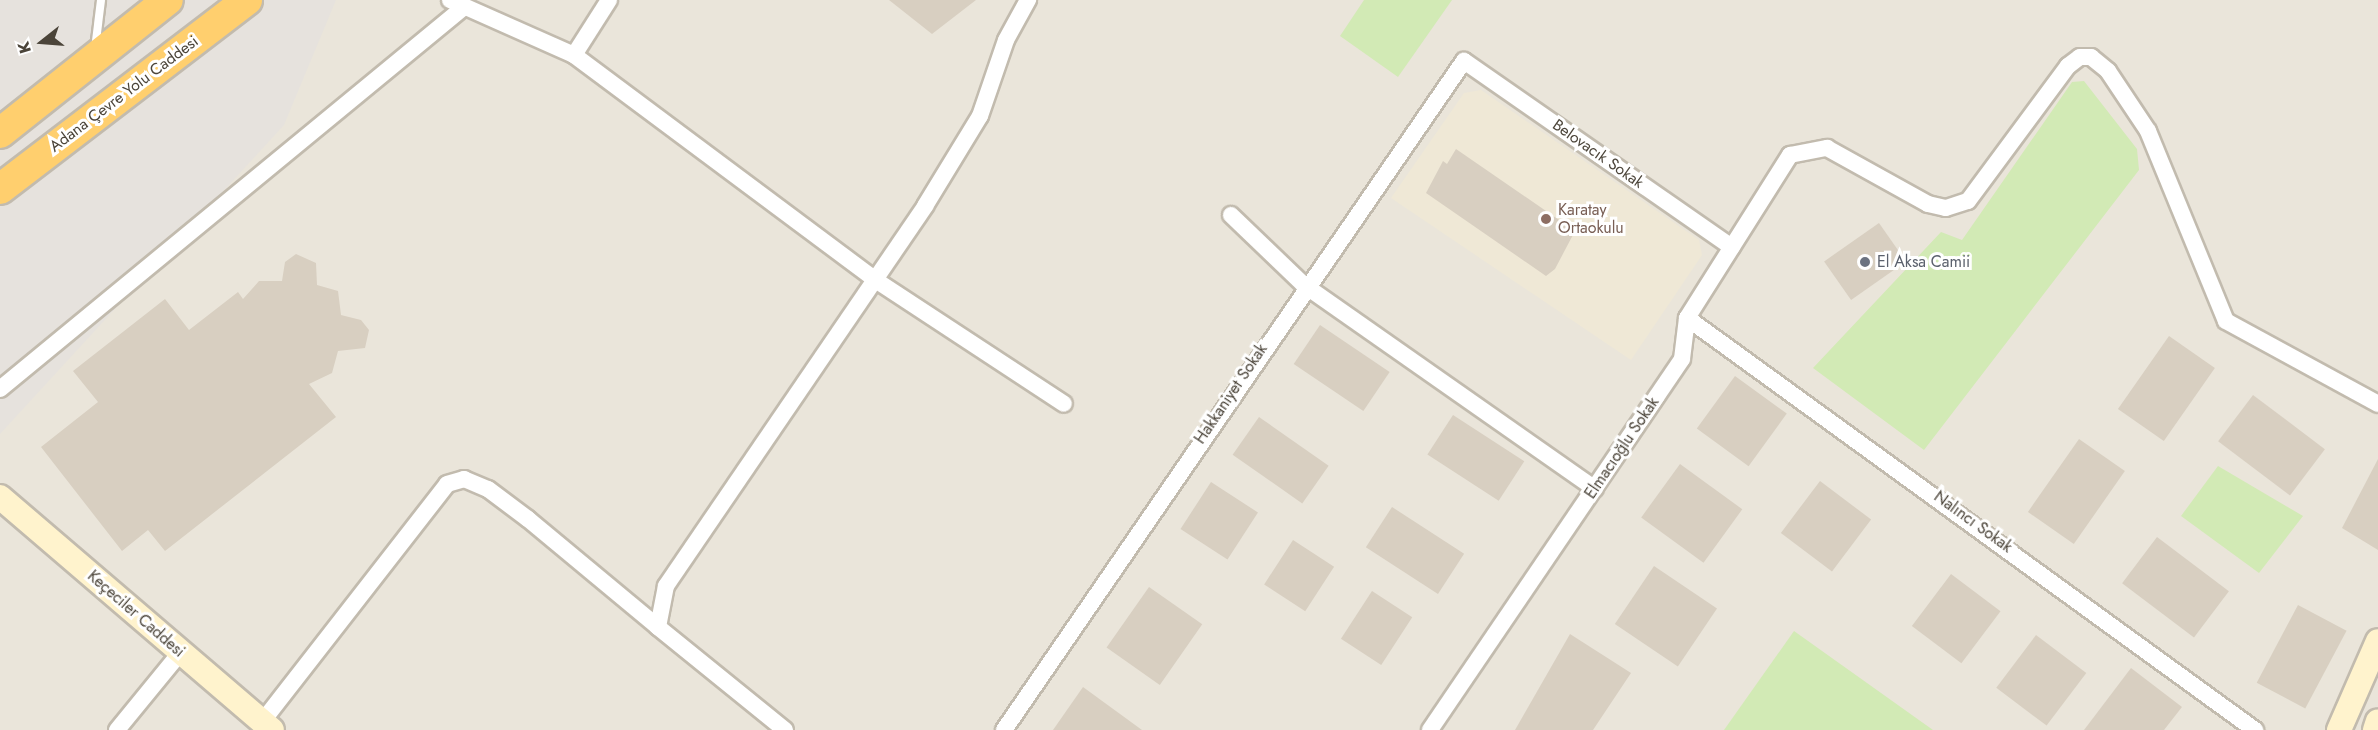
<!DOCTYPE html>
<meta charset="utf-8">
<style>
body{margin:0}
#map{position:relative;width:2378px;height:730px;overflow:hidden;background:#f6f3ec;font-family:Jost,sans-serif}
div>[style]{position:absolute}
.residential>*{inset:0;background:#eae5da}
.industrial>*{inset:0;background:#e6e2dd}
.education>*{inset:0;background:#efe8d6}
.green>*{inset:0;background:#d2eab5}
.building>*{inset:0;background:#d8cfc1;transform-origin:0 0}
.roads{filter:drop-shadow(2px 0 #c2bbae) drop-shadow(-2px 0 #c2bbae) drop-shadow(0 2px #c2bbae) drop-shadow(0 -2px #c2bbae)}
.lane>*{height:8px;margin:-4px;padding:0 4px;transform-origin:4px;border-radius:4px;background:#fff}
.street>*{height:16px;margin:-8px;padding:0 8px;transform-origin:8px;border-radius:8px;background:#fff}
.secondary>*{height:24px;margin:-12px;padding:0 12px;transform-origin:12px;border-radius:12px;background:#fff3cd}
.highway>*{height:30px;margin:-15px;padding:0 15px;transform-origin:15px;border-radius:15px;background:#ffcf6e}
.dots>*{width:16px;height:16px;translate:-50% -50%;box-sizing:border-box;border:3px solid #fff;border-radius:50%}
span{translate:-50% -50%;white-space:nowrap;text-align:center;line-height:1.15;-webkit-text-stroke:6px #fff;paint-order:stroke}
.street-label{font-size:16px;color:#4b4439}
.education-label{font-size:16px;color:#785e54}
.left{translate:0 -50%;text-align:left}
.worship-label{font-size:16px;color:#5b616d}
.north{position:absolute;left:12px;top:12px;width:60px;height:60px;-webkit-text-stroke:4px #fff;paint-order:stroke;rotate:253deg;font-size:16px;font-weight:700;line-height:24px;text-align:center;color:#4b4439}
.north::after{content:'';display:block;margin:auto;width:21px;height:27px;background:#4b4439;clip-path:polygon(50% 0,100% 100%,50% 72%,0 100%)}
</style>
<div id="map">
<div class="residential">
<div style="clip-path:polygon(97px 0,2378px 0,2378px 730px,0 730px,0 275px)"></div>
</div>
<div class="industrial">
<div style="clip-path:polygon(0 0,336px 0,284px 125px,0 434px)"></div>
</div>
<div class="education">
<div style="clip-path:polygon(1481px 90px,1699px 240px,1702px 255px,1631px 360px,1391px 198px,1464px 93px)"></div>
</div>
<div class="green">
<div style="clip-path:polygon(1364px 0,1452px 0,1398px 77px,1340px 36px)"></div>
<div style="clip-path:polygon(2084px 81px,2137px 149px,2139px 170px,1924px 450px,1813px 368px,1941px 232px,1962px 240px,2072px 82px)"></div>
<div style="clip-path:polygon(2218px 466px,2303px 516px,2259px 573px,2181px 516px)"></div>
<div style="clip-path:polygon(1794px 631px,1933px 730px,1724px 730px)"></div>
</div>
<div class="building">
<div style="clip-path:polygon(889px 0,976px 0,932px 34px)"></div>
<div style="clip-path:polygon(1456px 149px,1575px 231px,1555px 269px,1546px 276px,1426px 193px,1443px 161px,1447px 164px)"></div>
<div style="left:1879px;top:223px;width:47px;height:67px;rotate:55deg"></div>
<div style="clip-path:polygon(296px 254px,316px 263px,317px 285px,338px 291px,341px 315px,361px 320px,369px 330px,365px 348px,338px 351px,332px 373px,309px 384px,336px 417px,165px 551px,148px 530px,122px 551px,41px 447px,98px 402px,73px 371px,165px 299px,189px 330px,238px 292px,243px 299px,259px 281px,282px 281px,285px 262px)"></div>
<div style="left:1320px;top:325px;width:84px;height:47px;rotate:34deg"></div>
<div style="left:2169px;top:336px;width:56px;height:89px;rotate:35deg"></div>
<div style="left:1735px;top:376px;width:64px;height:65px;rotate:36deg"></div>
<div style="left:2253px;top:395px;width:90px;height:58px;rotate:37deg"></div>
<div style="left:1453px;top:415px;width:85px;height:47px;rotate:33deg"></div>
<div style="left:1259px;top:417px;width:85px;height:46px;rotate:35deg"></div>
<div style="left:2079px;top:439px;width:56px;height:89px;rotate:35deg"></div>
<div style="clip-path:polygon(2378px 459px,2378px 550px,2342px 528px)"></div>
<div style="left:1680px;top:464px;width:77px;height:66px;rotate:36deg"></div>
<div style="left:1820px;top:481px;width:64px;height:65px;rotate:37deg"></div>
<div style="left:1211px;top:482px;width:56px;height:56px;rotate:33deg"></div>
<div style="left:1392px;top:507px;width:86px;height:48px;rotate:33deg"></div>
<div style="left:2157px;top:537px;width:90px;height:58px;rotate:37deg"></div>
<div style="left:1293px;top:540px;width:49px;height:53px;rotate:33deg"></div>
<div style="left:1654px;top:566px;width:76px;height:70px;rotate:34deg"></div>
<div style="left:1951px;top:574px;width:62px;height:65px;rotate:37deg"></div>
<div style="left:1149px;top:587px;width:65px;height:74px;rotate:35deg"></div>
<div style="left:1372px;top:591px;width:48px;height:57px;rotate:33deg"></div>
<div style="left:2298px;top:605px;width:55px;height:88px;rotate:28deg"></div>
<div style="clip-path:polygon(1570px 634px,1631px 673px,1593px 730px,1515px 730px)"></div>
<div style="left:2036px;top:635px;width:63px;height:66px;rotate:37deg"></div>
<div style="clip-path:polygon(2131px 668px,2182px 707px,2164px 730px,2084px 730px)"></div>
<div style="clip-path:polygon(1083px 687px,1142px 730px,1053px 730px)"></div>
</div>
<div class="roads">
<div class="lane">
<div style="left:95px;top:49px;width:49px;rotate:-83deg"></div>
</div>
<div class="street">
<div style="left:450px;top:0;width:136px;rotate:23.9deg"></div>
<div style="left:574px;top:55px;width:374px;rotate:36.7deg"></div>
<div style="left:874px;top:279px;width:227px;rotate:33.3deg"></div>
<div style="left:574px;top:55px;width:65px;rotate:-57.5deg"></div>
<div style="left:1231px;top:215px;width:101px;rotate:43.8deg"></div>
<div style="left:1304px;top:285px;width:355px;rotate:35deg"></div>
<div style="left:1687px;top:318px;width:702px;rotate:35.96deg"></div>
<div style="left:0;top:389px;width:601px;rotate:-39.46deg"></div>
<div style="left:262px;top:722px;width:301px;rotate:-52.1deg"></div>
<div style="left:447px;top:484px;width:18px;rotate:-16deg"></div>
<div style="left:464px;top:479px;width:26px;rotate:23deg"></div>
<div style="left:488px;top:489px;width:50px;rotate:36.9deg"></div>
<div style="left:528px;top:519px;width:169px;rotate:39.7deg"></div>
<div style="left:117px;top:730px;width:99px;rotate:-50.7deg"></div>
<div style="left:785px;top:730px;width:164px;rotate:-141deg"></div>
<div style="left:658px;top:627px;width:42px;rotate:-79deg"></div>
<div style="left:666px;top:586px;width:460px;rotate:-55.7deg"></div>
<div style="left:925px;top:206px;width:105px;rotate:-58.6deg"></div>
<div style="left:980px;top:116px;width:80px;rotate:-71.1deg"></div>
<div style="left:1006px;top:40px;width:46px;rotate:-61.2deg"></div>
<div style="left:1004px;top:730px;width:812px;rotate:-55.49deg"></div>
<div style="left:1464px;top:61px;width:326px;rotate:34.8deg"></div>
<div style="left:1430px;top:730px;width:448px;rotate:-55.8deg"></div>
<div style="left:1682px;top:359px;width:41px;rotate:-83deg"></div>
<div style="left:1687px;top:318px;width:193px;rotate:-57.7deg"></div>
<div style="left:1790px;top:155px;width:38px;rotate:-11deg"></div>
<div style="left:1827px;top:148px;width:115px;rotate:29deg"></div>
<div style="left:1928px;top:204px;width:18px;rotate:13deg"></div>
<div style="left:1946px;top:208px;width:23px;rotate:-18deg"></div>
<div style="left:1968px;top:201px;width:168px;rotate:-53.5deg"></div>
<div style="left:2068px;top:66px;width:15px;rotate:-37deg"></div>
<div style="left:2080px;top:57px;width:11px"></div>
<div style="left:2091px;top:57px;width:22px;rotate:39deg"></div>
<div style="left:2108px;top:71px;width:72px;rotate:56.3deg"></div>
<div style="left:2148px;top:131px;width:205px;rotate:67.7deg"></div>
<div style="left:2226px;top:321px;width:173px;rotate:28.6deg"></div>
</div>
<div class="secondary">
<div style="left:0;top:497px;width:358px;rotate:40.6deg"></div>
<div style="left:2339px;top:730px;width:97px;rotate:-66.3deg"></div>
<div style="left:2375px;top:730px;width:9px;rotate:-72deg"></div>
</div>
<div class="highway">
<div style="left:0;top:133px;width:214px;rotate:-38.4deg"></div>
<div style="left:0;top:189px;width:311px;rotate:-37.4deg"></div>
</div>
</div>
<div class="dots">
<div style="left:1546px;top:219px;background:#8d6e63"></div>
<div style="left:1865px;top:262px;background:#6b7280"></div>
</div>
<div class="street-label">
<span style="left:124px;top:94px;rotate:-37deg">Adana Çevre Yolu Caddesi</span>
<span style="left:1598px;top:154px;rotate:35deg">Belovacık Sokak</span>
<span style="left:1231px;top:394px;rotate:-56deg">Hakkaniyet Sokak</span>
<span style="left:1622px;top:448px;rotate:-56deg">Elmacıoğlu Sokak</span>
<span style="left:1973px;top:522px;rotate:36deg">Nalıncı Sokak</span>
<span style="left:136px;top:614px;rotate:41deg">Keçeciler Caddesi</span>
</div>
<div class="education-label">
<span class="left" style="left:1558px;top:219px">Karatay<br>Ortaokulu</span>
</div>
<div class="worship-label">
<span class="left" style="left:1877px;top:262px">El Aksa Camii</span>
</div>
<div class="north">K</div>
</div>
